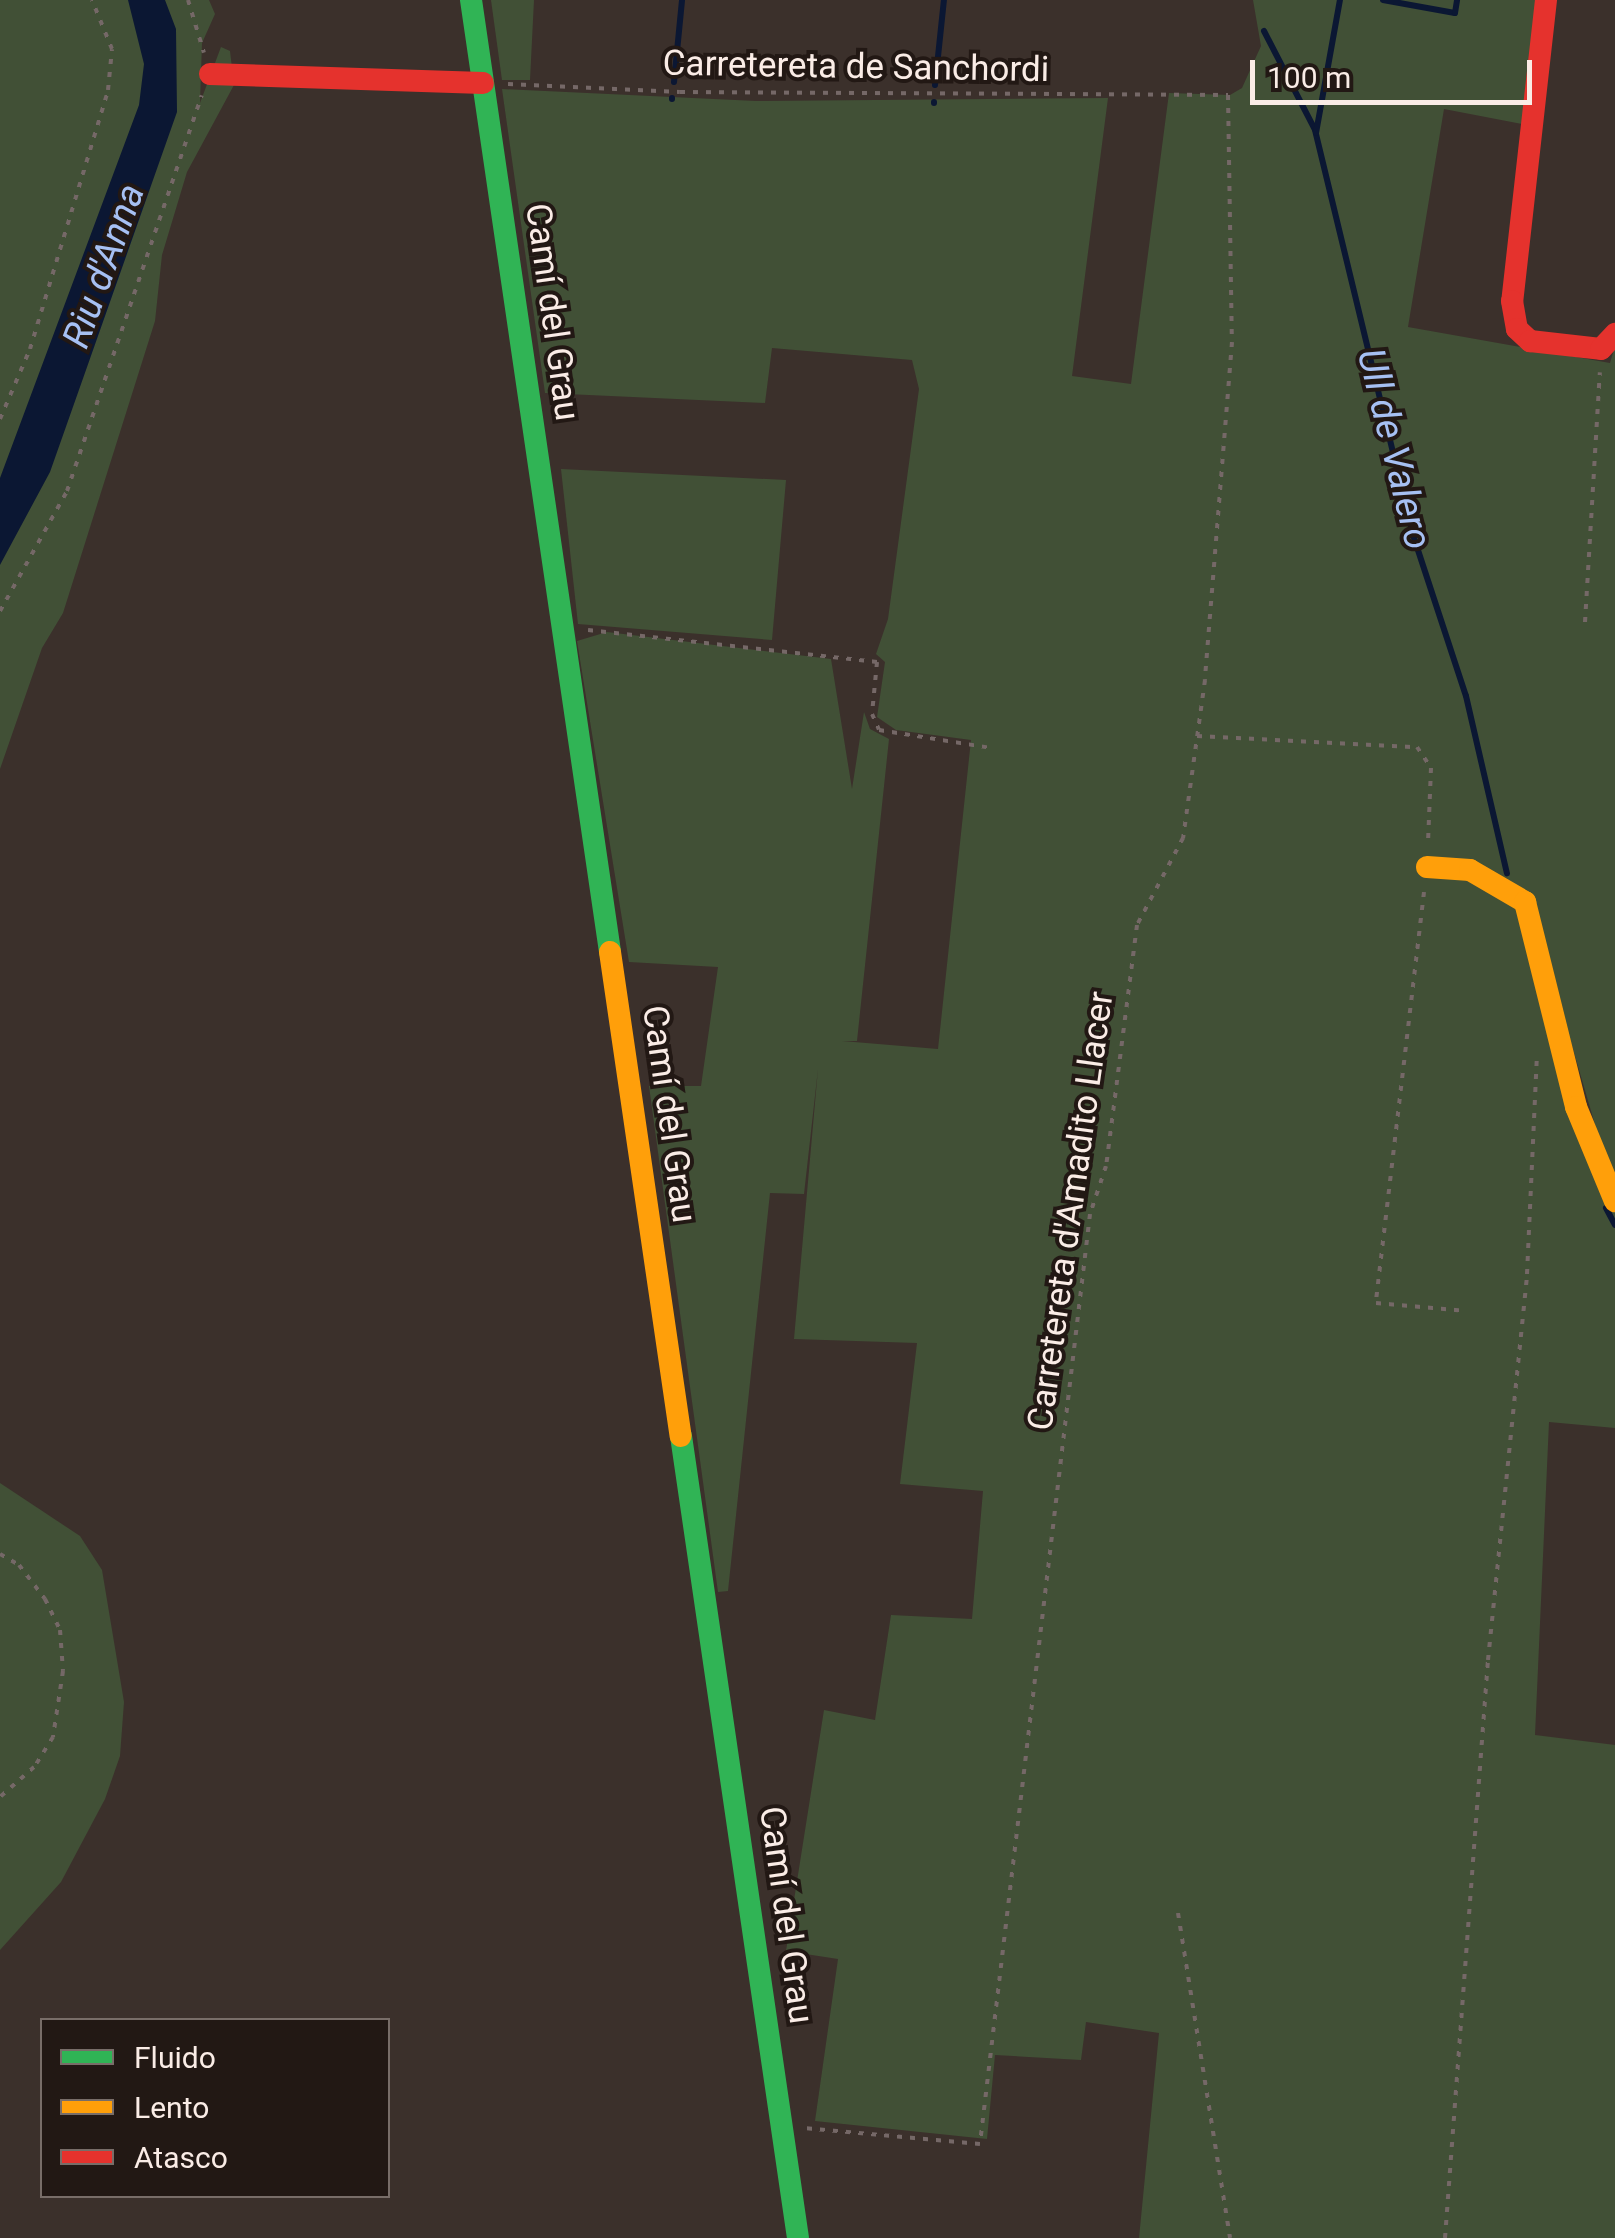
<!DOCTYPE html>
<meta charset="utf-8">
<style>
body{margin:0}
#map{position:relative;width:1615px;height:2238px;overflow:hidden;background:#3b302b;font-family:Roboto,sans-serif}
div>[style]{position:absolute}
.green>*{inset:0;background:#415036}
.water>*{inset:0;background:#0b1733}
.stream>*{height:6px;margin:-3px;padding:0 3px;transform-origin:3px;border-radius:3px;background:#0b1733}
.path>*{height:4px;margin-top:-2px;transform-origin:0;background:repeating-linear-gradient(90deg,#756867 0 5px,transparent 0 13px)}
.fast>*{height:22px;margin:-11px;padding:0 11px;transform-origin:11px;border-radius:11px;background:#30b455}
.slow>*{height:22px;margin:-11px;padding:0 11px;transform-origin:11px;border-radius:11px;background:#ff9f0a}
.jam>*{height:22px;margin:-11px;padding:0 11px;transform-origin:11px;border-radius:11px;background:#e5322d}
span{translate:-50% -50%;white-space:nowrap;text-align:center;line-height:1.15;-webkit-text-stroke:8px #221814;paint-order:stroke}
.street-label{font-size:35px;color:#faece6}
.water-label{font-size:38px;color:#a6c0f3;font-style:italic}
.legend{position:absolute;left:40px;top:2018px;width:350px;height:180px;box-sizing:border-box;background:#221814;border:2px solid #786d68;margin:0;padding:12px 18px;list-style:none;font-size:30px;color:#faece6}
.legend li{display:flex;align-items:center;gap:20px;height:50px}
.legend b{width:50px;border:2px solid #786d68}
.scale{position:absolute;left:1250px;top:60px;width:282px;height:45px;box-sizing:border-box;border:5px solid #faece6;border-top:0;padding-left:12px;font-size:30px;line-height:35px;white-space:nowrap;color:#faece6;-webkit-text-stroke:8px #221814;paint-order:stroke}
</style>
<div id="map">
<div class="green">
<div style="clip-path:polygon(0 0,209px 0,215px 14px,202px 43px,200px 103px,221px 47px,230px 51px,234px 85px,187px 172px,162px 255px,155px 321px,63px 613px,42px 648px,0 769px)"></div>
<div style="clip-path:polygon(491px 0,534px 0,530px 80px,502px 80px)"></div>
<div style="clip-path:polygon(1253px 0,1537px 0,1522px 124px,1444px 109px,1408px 327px,1610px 363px,1615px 346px,1615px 1193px,1530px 902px,1466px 874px,1525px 912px,1615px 1212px,1615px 1428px,1549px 1422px,1535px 1735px,1615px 1745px,1615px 2238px,1139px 2238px,1159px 2033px,1086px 2022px,1081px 2060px,995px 2055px,987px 2139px,815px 2121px,838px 1959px,786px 1951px,824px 1710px,875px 1720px,891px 1615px,972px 1619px,983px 1491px,900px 1484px,917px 1343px,794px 1339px,818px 1069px,804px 1194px,770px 1193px,728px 1591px,718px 1592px,649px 1086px,701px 1086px,718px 967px,629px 962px,577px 641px,607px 632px,831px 659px,852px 789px,864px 712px,870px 729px,889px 739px,857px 1041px,842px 1041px,938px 1049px,971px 740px,896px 730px,877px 717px,885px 662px,876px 654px,888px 619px,919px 389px,912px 360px,772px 348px,765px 403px,545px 393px,502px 89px,756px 101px,1108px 98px,1072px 376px,1131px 384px,1169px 93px,1230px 95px,1242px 88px,1261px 46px)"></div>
<div style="clip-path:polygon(561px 469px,786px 480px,772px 640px,578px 624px)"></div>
<div style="clip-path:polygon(0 1483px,80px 1536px,102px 1570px,124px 1702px,120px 1756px,105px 1799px,61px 1882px,0 1950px)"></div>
</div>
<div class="water">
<div style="clip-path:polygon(128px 0,165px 0,176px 29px,177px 112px,50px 472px,0 565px,0 478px,139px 105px,144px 64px)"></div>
</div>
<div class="stream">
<div style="left:1383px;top:0;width:73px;rotate:10.2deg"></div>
<div style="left:1455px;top:13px;width:13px;rotate:-81deg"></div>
<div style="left:1264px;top:31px;width:111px;rotate:62.7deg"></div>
<div style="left:1315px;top:130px;width:417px;rotate:76.4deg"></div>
<div style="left:1413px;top:535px;width:169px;rotate:71.8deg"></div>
<div style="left:1466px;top:696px;width:182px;rotate:77deg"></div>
<div style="left:674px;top:82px;width:82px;rotate:-84.4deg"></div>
<div style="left:935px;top:85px;width:85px;rotate:-84deg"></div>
<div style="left:672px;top:99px;width:1px;rotate:-90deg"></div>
<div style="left:934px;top:103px;width:1px;rotate:-90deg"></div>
<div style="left:1316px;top:133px;width:135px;rotate:-79.8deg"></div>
<div style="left:1606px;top:1208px;width:19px;rotate:62deg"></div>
</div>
<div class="path">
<div style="left:188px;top:0;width:55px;rotate:73.2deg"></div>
<div style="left:508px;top:84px;width:172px;rotate:2.7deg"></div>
<div style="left:680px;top:92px;width:548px;rotate:0.31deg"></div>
<div style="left:1228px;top:95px;width:247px;rotate:89.1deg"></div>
<div style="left:1232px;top:342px;width:339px;rotate:94.6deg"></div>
<div style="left:1205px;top:680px;width:160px;rotate:97.9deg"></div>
<div style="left:1183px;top:838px;width:98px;rotate:117.9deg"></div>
<div style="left:1137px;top:925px;width:243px;rotate:97.3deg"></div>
<div style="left:1106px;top:1166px;width:51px;rotate:108.4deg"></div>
<div style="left:1090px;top:1214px;width:936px;rotate:96.75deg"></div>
<div style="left:980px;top:2144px;width:177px;rotate:-174.8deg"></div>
<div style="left:0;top:419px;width:76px;rotate:-66.8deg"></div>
<div style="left:30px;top:349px;width:270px;rotate:-73.2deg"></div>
<div style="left:108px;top:90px;width:41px;rotate:-84.4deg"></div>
<div style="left:112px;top:49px;width:53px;rotate:-112.2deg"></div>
<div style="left:0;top:611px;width:137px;rotate:-60.8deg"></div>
<div style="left:67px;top:491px;width:418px;rotate:-71.2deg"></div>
<div style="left:1585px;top:622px;width:250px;rotate:-86.6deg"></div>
<div style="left:588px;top:630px;width:291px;rotate:6.3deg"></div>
<div style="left:877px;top:662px;width:52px;rotate:95.5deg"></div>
<div style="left:872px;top:714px;width:17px;rotate:66deg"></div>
<div style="left:879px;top:730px;width:113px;rotate:9.1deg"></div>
<div style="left:1197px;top:736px;width:220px;rotate:2.9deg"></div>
<div style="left:1417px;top:747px;width:25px;rotate:56deg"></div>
<div style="left:1431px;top:768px;width:75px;rotate:92.3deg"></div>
<div style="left:1424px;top:892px;width:414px;rotate:96.7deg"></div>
<div style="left:1376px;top:1303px;width:91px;rotate:5deg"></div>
<div style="left:0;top:1554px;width:22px;rotate:30deg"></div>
<div style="left:19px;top:1565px;width:43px;rotate:52.6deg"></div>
<div style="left:45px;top:1599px;width:34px;rotate:64deg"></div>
<div style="left:60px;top:1630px;width:41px;rotate:85.8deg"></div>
<div style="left:63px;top:1671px;width:67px;rotate:98.6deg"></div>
<div style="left:53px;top:1737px;width:36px;rotate:122deg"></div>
<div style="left:34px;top:1767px;width:45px;rotate:138.6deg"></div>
<div style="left:1178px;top:1913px;width:329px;rotate:80.9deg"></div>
<div style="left:1445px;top:2238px;width:580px;rotate:-85.75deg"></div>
<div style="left:1488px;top:1660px;width:388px;rotate:-84.2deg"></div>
<div style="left:1527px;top:1274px;width:221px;rotate:-87.4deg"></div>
</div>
<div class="fast">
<div style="left:471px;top:0;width:962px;rotate:81.69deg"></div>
<div style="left:681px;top:1436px;width:810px;rotate:81.7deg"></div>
</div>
<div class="slow">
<div style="left:1427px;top:867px;width:43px;rotate:4deg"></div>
<div style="left:1470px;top:870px;width:64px;rotate:30.2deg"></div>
<div style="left:1525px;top:902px;width:211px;rotate:76deg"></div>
<div style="left:1576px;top:1107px;width:102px;rotate:67.5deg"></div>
<div style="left:610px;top:952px;width:489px;rotate:81.7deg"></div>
</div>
<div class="jam">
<div style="left:1546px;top:0;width:303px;rotate:96.4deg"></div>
<div style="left:1512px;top:301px;width:28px;rotate:80deg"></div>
<div style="left:1517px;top:329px;width:18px;rotate:43deg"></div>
<div style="left:1530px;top:341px;width:71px;rotate:6.4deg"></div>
<div style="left:1601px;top:349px;width:21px;rotate:-47deg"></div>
<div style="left:210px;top:74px;width:273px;rotate:1.9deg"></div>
</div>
<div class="street-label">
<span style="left:856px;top:67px;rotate:1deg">Carretereta de Sanchordi</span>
<span style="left:552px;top:312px;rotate:82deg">Camí del Grau</span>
<span style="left:669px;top:1114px;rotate:82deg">Camí del Grau</span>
<span style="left:1071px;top:1211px;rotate:-82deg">Carretereta d'Amadito Llacer</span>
<span style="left:786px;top:1915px;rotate:82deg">Camí del Grau</span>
</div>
<div class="water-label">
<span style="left:104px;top:266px;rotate:-70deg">Riu d'Anna</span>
<span style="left:1394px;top:449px;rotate:76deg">Ull de Valero</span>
</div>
<ul class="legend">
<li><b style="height:12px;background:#30b455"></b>Fluido</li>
<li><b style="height:12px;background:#ff9f0a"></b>Lento</li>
<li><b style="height:12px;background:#e5322d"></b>Atasco</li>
</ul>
<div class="scale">100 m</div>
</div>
